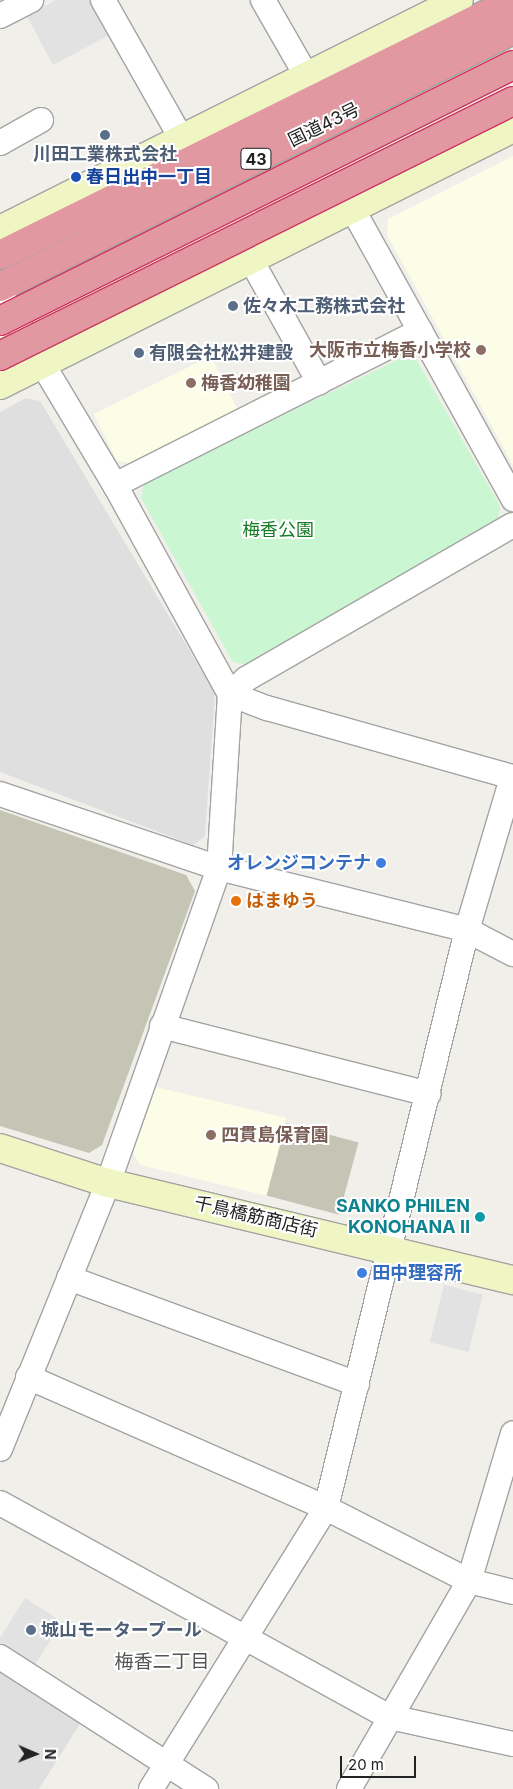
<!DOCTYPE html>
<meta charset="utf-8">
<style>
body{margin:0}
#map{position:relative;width:513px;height:1789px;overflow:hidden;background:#f1efe9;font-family:Inter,"Noto Sans JP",sans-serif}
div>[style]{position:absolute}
.residential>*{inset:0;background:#e0dfdf}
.education>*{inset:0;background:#fbfde6}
.construction>*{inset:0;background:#c4c5b5;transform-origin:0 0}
.park>*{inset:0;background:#cbf6d2}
.parking>*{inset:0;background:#e2e2e2;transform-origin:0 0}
.roads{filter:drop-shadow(1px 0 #a3a3a3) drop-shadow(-1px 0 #a3a3a3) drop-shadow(0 1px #a3a3a3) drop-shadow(0 -1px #a3a3a3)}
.street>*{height:24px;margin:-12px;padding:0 12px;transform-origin:12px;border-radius:12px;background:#fff}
.secondary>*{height:28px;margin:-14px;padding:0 14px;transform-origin:14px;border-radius:14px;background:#f0f6c3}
.highway>*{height:28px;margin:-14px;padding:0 14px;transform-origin:14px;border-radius:14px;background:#e298a0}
.bridges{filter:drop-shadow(1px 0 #cf3660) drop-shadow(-1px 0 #cf3660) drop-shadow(0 1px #cf3660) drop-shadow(0 -1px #cf3660)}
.highway-bridge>*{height:28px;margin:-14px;padding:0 14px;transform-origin:14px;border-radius:14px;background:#e298a0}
.dots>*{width:14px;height:14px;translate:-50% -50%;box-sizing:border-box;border:2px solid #fff;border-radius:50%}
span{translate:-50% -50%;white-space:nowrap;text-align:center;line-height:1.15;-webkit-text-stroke:4px #fff;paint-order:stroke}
.shield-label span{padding:1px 4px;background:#fff;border:1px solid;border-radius:4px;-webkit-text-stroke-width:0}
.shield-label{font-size:16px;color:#222;font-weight:700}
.street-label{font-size:18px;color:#222}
.service-label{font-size:18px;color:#4e5e75;font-weight:700}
.left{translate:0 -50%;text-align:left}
.transit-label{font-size:18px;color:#164399;font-weight:700}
.education-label{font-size:18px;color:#785e54;font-weight:700}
.right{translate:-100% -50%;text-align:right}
.park-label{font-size:18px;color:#157b24}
.shop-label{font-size:18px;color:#366cbe;font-weight:700}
.food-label{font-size:18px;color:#c56008;font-weight:700}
.culture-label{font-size:18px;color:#0d838f;font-weight:700}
.neighbourhood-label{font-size:19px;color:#555}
.north{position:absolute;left:10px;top:1729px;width:50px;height:50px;-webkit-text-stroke:4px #fff;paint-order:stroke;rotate:91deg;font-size:14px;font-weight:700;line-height:20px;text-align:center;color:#222}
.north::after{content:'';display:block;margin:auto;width:18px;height:22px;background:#222;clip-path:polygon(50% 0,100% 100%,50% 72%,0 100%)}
.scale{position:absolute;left:340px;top:1756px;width:76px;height:22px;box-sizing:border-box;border:2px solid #222;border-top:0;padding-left:6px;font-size:15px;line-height:18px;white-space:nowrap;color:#222;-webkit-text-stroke:4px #fff;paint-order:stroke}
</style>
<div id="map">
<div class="residential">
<div style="clip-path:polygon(26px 398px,40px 401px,215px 693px,205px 836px,193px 845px,0 772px,0 412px)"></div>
<div style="clip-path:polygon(0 1671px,81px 1722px,39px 1789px,0 1789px)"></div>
</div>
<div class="education">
<div style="clip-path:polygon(513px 156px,513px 465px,387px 235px,388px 219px)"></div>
<div style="clip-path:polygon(211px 356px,238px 410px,131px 463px,117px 461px,94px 414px)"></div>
<div style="clip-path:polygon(156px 1087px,286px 1118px,267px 1196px,140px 1165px,133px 1153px)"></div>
</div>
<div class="construction">
<div style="clip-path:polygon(0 810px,186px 875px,195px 891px,102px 1145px,89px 1153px,0 1126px)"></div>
<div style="left:286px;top:1123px;width:75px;height:75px;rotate:15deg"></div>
</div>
<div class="park">
<div style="clip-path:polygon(403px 357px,417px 361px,500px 506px,498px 519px,248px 665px,233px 662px,141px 498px,144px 483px)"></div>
</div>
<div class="parking">
<div style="clip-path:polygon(56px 0,92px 0,111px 34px,53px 65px,27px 16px)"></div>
<div style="left:444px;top:1285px;width:40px;height:59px;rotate:14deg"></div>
<div style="clip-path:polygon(25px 1598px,62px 1622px,35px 1665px,0 1644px,0 1638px)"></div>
</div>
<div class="roads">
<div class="street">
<div style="left:103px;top:0;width:159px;rotate:60.5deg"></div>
<div style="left:263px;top:0;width:86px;rotate:60.2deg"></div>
<div style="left:0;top:16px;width:35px;rotate:-27deg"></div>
<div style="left:0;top:143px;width:47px;rotate:-29.3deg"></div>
<div style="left:352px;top:208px;width:333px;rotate:61deg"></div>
<div style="left:251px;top:260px;width:140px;rotate:60.9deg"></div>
<div style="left:0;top:293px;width:224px;rotate:59.1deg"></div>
<div style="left:115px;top:485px;width:239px;rotate:61.2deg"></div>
<div style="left:230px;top:694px;width:174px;rotate:93.6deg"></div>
<div style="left:219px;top:868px;width:334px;rotate:109.4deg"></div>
<div style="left:108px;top:1183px;width:287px;rotate:112.1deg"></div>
<div style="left:115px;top:485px;width:342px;rotate:-26.8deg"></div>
<div style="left:230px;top:694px;width:22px;rotate:-43deg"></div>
<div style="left:246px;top:679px;width:308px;rotate:-30deg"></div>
<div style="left:230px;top:694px;width:40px;rotate:21deg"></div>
<div style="left:267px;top:708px;width:255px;rotate:15.7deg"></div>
<div style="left:0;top:794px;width:231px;rotate:18.7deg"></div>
<div style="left:219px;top:868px;width:256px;rotate:14deg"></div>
<div style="left:467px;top:930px;width:52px;rotate:27.6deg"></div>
<div style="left:162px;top:1026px;width:275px;rotate:14.3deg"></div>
<div style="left:69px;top:1278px;width:307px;rotate:20.2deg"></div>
<div style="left:28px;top:1377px;width:326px;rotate:23.7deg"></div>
<div style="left:326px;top:1508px;width:161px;rotate:27deg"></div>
<div style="left:469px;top:1581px;width:45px;rotate:14deg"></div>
<div style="left:0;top:1503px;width:445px;rotate:28.8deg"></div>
<div style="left:390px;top:1717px;width:126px;rotate:12.4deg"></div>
<div style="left:0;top:1657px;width:245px;rotate:32.7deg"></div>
<div style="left:151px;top:1789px;width:331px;rotate:-58.1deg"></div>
<div style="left:326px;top:1508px;width:595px;rotate:-76.29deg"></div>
<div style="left:467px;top:930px;width:159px;rotate:-73.5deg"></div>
<div style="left:349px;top:1789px;width:240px;rotate:-60deg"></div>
<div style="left:469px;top:1581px;width:154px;rotate:-73.4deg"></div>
</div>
<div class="secondary">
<div style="left:0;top:230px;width:513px;rotate:-26.61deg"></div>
<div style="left:0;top:385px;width:574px;rotate:-26.61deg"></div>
<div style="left:0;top:1148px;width:114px;rotate:18deg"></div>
<div style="left:108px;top:1183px;width:416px;rotate:13.5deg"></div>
</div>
<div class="highway">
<div style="left:0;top:255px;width:572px;rotate:-26.34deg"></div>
<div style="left:0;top:287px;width:574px;rotate:-26.61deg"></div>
</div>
</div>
<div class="bridges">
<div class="highway-bridge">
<div style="left:0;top:321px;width:573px;rotate:-26.52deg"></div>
<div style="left:0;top:356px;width:573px;rotate:-26.43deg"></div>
</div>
</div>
<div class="dots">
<div style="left:105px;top:135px;background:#5c6f8a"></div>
<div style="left:76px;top:177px;background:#1a4fb4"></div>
<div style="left:233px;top:306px;background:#5c6f8a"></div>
<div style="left:481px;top:350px;background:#8d6e63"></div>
<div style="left:139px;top:353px;background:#5c6f8a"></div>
<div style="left:191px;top:383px;background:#8d6e63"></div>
<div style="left:381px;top:863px;background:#3f7fe0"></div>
<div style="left:236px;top:901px;background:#e8710a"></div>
<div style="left:211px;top:1135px;background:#8d6e63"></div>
<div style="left:480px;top:1217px;background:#0f9aa8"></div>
<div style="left:362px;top:1273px;background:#3f7fe0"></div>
<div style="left:31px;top:1630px;background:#5c6f8a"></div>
</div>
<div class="shield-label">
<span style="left:256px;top:159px">43</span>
</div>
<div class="street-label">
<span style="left:324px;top:125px;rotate:-26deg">国道43号</span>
<span style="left:256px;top:1217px;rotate:13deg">千鳥橋筋商店街</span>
</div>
<div class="service-label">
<span style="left:105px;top:154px">川田工業株式会社</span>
<span class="left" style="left:243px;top:306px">佐々木工務株式会社</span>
<span class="left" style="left:149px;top:353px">有限会社松井建設</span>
<span class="left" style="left:41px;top:1630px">城山モータープール</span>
</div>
<div class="transit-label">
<span class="left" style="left:86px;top:177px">春日出中一丁目</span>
</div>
<div class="education-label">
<span class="right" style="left:471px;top:350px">大阪市立梅香小学校</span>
<span class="left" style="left:201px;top:383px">梅香幼稚園</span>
<span class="left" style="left:221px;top:1135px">四貫島保育園</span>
</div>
<div class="park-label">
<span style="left:278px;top:530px">梅香公園</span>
</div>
<div class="shop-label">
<span class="right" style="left:371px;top:863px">オレンジコンテナ</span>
<span class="left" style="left:372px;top:1273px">田中理容所</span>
</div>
<div class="food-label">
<span class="left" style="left:246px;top:901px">はまゆう</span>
</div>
<div class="culture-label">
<span class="right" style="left:470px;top:1217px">SANKO PHILEN<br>KONOHANA Ⅱ</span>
</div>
<div class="neighbourhood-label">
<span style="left:162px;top:1662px">梅香二丁目</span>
</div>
<div class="north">N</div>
<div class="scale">20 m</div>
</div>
